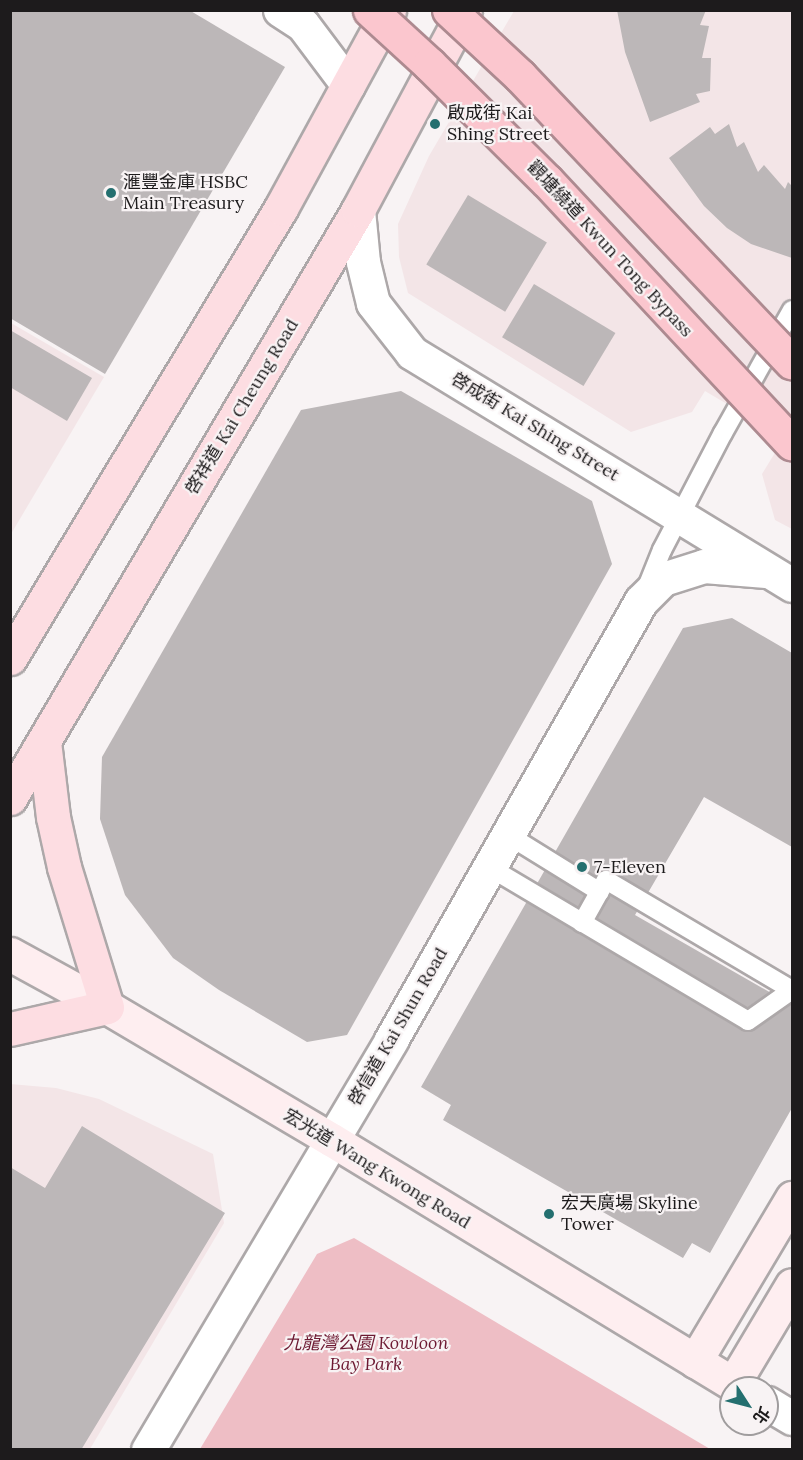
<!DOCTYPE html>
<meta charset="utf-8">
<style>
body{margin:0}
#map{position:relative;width:803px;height:1460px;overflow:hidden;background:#f8f3f4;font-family:Lora,"Noto Sans TC",serif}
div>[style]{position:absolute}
.built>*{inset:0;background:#f3e5e7}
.green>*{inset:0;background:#eebec5}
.building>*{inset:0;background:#bcb7b8;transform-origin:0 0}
.roads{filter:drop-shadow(2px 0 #ada8a9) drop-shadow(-2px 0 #ada8a9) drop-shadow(0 2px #ada8a9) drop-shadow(0 -2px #ada8a9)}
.service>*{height:18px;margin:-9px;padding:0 9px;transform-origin:9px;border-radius:9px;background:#fff}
.minor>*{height:33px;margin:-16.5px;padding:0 16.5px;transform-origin:16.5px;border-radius:16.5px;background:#fff}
.tertiary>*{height:33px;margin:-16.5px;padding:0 16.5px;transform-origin:16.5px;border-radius:16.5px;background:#fff}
.secondary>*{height:33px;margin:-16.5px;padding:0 16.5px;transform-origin:16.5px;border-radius:16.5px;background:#feeef0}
.primary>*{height:33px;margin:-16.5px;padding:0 16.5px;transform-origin:16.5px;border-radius:16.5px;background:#fddde2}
.bridges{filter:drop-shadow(2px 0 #ad8a90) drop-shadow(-2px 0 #ad8a90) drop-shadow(0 2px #ad8a90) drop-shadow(0 -2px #ad8a90)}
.motorway-bridge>*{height:33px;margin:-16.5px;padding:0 16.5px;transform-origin:16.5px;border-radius:16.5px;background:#fbc6ce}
.dots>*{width:16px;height:16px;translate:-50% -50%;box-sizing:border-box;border:3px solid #f8f3f4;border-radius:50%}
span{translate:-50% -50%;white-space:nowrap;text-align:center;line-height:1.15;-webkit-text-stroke:4.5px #f8f3f4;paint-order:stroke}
.poi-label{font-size:18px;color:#1d1b1c}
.left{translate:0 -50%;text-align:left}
.street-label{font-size:18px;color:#1d1b1c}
.park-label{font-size:18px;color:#6d1932;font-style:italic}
.frame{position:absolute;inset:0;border:12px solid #1d1b1c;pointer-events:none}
.north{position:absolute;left:719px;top:1376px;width:60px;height:60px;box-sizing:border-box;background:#f8f3f4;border:2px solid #a09d9e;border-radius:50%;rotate:126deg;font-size:16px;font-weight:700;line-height:24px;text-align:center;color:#1d1b1c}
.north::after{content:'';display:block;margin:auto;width:21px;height:27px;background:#246f6f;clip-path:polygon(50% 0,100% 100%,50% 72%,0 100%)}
</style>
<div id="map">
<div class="built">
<div style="clip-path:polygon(514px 11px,792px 11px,792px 529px,775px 520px,762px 474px,784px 438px,705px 391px,692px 412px,631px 432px,408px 293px,399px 257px,398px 224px,429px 156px)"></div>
<div style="clip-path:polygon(11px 323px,104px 377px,11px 534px)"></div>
<div style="clip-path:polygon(10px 1084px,56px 1088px,99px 1099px,213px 1154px,224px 1223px,90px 1449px,11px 1449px)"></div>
</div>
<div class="green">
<div style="clip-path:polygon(354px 1238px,710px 1449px,200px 1449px,317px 1254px)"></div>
</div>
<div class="building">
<div style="clip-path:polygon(10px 10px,189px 10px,285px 67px,105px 374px,10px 318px)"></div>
<div style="clip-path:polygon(617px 10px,706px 10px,700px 25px,709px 26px,702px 58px,711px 58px,710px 91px,696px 94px,700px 102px,650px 122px,625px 52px)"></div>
<div style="clip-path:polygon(729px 124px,737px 147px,744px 142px,758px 172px,764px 165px,785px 189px,788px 182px,792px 186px,792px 258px,751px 244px,727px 228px,704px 206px,669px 158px,710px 127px,715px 134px)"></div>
<div style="left:468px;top:195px;width:92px;height:81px;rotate:31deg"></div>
<div style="left:534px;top:284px;width:95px;height:62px;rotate:31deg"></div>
<div style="clip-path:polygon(10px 330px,92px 378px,67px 421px,10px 387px)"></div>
<div style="clip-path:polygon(401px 391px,592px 501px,612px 564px,347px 1035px,307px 1042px,219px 990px,173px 958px,125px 895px,100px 819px,102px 757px,301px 410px)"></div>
<div style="clip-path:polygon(732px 618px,792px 653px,792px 847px,704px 797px,635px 915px,792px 1005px,792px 1108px,710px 1253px,692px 1243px,683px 1258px,443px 1120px,451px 1105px,421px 1087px,683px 628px)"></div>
<div style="clip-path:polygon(82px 1126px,225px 1213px,81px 1450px,10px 1450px,10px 1167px,45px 1188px)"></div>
</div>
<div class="roads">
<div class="service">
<div style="left:647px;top:587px;width:40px;rotate:-68deg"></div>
<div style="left:662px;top:550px;width:132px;rotate:-62.5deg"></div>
<div style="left:723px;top:433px;width:141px;rotate:-60.7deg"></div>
<div style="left:508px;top:835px;width:108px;rotate:31.8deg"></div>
<div style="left:489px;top:867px;width:301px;rotate:30.7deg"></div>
<div style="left:748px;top:1021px;width:54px;rotate:-35.2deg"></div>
<div style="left:582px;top:923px;width:49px;rotate:-60.8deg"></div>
<div style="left:606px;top:880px;width:216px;rotate:30.6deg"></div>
</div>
<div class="minor">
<div style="left:280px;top:10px;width:27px;rotate:33deg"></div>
<div style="left:303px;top:25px;width:75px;rotate:53.1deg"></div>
<div style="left:148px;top:1450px;width:477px;rotate:-59.3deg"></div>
<div style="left:391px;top:1040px;width:505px;rotate:-60.34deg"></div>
<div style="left:641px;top:601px;width:31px;rotate:-45deg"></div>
<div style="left:663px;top:579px;width:43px;rotate:-17.6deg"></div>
<div style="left:704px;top:566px;width:62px;rotate:4.6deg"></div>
</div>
<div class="tertiary">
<div style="left:358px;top:210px;width:52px;rotate:84.5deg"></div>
<div style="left:363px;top:262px;width:42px;rotate:76.3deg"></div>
<div style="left:373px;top:303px;width:63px;rotate:52deg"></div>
<div style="left:412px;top:353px;width:445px;rotate:31.4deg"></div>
<div style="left:767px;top:1403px;width:29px;rotate:31deg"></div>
</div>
<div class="secondary">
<div style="left:10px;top:954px;width:111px;rotate:28.7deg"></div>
<div style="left:107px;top:1007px;width:261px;rotate:30.6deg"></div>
<div style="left:332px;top:1140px;width:469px;rotate:31.3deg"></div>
<div style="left:733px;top:1384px;width:115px;rotate:-59.2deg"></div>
<div style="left:695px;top:1361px;width:190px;rotate:-59.2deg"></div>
</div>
<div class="primary">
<div style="left:10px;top:658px;width:525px;rotate:-58.94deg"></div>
<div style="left:281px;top:208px;width:226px;rotate:-61.4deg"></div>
<div style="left:10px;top:798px;width:683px;rotate:-59.38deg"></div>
<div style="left:358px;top:210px;width:227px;rotate:-61.9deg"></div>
<div style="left:10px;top:1029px;width:99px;rotate:-12.8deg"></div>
<div style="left:107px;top:1007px;width:146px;rotate:-107.1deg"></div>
<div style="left:64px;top:867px;width:51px;rotate:-102.4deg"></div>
<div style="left:53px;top:817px;width:76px;rotate:-96.8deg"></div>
</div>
</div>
<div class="bridges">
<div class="motorway-bridge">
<div style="left:370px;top:10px;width:80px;rotate:42.5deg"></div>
<div style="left:429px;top:64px;width:166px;rotate:44.8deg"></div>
<div style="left:547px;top:181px;width:359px;rotate:47deg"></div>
<div style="left:449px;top:10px;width:97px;rotate:42.9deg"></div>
<div style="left:520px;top:76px;width:395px;rotate:46.5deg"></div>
</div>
</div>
<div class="dots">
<div style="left:435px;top:124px;background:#246f6f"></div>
<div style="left:111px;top:193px;background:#246f6f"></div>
<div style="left:582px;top:867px;background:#246f6f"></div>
<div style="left:549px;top:1214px;background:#246f6f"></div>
</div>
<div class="poi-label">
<span class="left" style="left:447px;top:124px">啟成街 Kai<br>Shing Street</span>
<span class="left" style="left:123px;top:193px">滙豐金庫 HSBC<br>Main Treasury</span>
<span class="left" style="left:594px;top:867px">7-Eleven</span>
<span class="left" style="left:561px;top:1214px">宏天廣場 Skyline<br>Tower</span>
</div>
<div class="street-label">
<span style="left:610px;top:249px;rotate:47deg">觀塘繞道 Kwun Tong Bypass</span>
<span style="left:242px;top:407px;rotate:-59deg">啓祥道 Kai Cheung Road</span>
<span style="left:535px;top:427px;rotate:31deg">啓成街 Kai Shing Street</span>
<span style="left:398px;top:1027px;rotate:-60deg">啓信道 Kai Shun Road</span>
<span style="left:377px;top:1169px;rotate:31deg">宏光道 Wang Kwong Road</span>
</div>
<div class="park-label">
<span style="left:366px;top:1354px">九龍灣公園 Kowloon<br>Bay Park</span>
</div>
<div class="frame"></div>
<div class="north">北</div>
</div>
